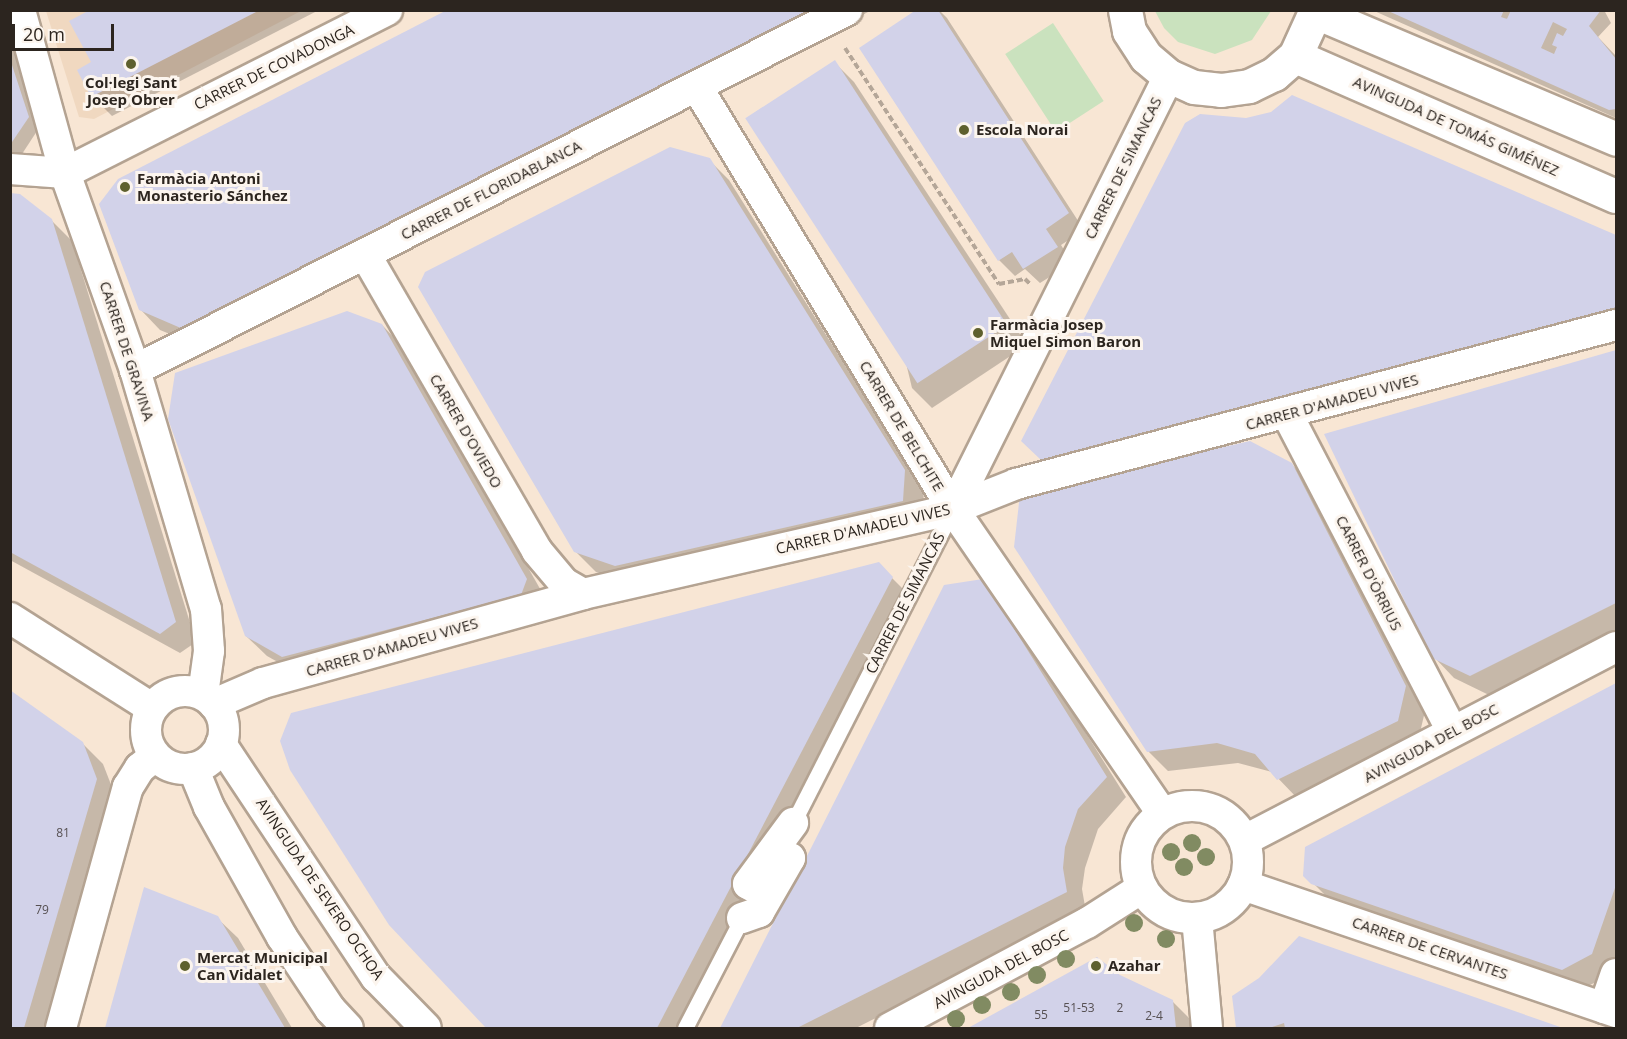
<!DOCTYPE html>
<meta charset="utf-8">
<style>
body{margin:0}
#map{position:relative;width:1627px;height:1039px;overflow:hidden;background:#f8e6d4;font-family:"Open Sans",sans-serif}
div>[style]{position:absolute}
.built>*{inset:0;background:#f0d8c0}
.green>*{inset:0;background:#cae2be;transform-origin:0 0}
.shadow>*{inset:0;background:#0003}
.building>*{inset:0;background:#d2d2e9;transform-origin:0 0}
.path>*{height:4px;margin-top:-2px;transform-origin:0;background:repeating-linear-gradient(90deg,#b4a698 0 6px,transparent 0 9px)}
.roads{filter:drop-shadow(2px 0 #b4a392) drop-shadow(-2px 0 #b4a392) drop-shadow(0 2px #b4a392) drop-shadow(0 -2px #b4a392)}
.lane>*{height:15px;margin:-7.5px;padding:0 7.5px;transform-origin:7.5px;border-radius:7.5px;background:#fff}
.street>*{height:30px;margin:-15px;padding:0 15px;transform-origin:15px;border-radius:15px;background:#fff}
.street>.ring{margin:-15px;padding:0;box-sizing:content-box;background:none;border:30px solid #fff;border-radius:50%}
.secondary>*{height:33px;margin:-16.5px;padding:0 16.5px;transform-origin:16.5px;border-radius:16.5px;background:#fff}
.trees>*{width:18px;height:18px;margin:-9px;border-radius:50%;background:#818b62}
.dots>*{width:16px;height:16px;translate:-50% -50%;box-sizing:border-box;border:3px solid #fcf5ee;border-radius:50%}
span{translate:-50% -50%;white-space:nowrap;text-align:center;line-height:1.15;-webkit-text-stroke:6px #fcf5ee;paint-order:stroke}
.number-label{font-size:12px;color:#565052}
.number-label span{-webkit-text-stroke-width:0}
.street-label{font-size:15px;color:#2c251f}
.poi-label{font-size:15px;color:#2c251f;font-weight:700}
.left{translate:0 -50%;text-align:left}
.frame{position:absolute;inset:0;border:12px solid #2c251f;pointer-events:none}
.scale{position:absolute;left:12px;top:24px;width:102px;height:27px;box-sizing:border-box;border:3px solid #2c251f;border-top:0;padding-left:8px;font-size:18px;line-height:21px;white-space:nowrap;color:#2c251f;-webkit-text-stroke:4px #fcf5ee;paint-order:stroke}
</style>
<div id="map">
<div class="built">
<div style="clip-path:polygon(46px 11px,301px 11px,94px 119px,79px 117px)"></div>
</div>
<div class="green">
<div style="clip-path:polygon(1155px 11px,1271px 11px,1252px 40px,1215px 54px,1178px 42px,1164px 28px)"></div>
<div style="left:1053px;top:23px;width:93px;height:57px;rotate:57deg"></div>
</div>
<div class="shadow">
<div style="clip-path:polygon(93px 10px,319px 10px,112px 116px,92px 96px)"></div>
<div style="clip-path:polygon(451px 10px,872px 10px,204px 348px,160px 330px,140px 309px)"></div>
<div style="clip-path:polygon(918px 10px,939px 10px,947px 18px,1084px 230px,1061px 245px,1072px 263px,1040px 283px,1025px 269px,1015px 276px,999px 260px,861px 48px)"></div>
<div style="clip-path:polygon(1372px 10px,1604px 10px,1611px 23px,1598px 37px,1616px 56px,1616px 118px)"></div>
<div style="clip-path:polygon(10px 39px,39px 128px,22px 154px,10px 152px)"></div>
<div style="clip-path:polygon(834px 62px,854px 82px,1027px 345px,932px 408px,912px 388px)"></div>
<div style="clip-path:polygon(1292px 97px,1616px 236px,1616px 336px,1062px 480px,1023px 440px,1246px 119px,1272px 114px)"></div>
<div style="clip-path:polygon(709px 160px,729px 180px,924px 491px,922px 520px,636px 585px,596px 572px,575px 551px)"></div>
<div style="clip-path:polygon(10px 194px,51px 220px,72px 241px,196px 642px,180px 653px,10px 560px)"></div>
<div style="clip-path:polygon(382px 325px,402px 346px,547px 601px,303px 676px,267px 656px,246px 636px)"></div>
<div style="clip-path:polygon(1616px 352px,1616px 633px,1491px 696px,1454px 678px,1434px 657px,1326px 435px)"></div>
<div style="clip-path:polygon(1291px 464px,1312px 484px,1426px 707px,1418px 741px,1298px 799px,1272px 772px,1238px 763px,1168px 771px,1148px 751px)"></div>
<div style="clip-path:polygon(878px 564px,912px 598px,688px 1028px,489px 1028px,390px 924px)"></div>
<div style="clip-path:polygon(982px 581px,1003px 601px,1126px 797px,1098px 829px,1085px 868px,1082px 889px,1086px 912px,856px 1028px,722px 1028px,945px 586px)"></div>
<div style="clip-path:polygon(1616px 685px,1616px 961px,1612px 974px,1582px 989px,1333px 903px,1305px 875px,1306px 848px)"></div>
<div style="clip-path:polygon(10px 691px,82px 743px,103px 764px,117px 800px,52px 1028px,10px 1028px)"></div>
<div style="clip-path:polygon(145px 889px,217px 918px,238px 938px,292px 1028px,106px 1028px)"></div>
<div style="clip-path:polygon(1300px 938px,1559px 1028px,1238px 1028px,1234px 996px,1260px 979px)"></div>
<div style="clip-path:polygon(1097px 959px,1119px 977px,1172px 1001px,1199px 1028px,970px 1028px)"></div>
</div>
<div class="building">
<div style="clip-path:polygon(90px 10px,260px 10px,91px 97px,77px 70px,91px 62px,69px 21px)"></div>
<div style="clip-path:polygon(447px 10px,813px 10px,183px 329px,139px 310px,99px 204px,118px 179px)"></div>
<div style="clip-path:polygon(916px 10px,938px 10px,1069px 213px,1046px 229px,1058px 247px,1023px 269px,1012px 252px,998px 261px,859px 48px)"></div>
<div style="clip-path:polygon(evenodd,1386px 10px,1504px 10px,1501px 17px,1507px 19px,1511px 10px,1601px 10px,1589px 26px,1616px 59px,1616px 109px,1609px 110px,1386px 10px,1553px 22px,1567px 29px,1563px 36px,1557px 33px,1552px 45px,1557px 47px,1554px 54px,1541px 48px,1553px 22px)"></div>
<div style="clip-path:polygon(10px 59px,29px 117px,10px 145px)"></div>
<div style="left:835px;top:60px;width:316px;height:107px;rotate:57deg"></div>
<div style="clip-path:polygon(1292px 95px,1616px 235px,1616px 311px,1041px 460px,1021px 441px,1185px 123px,1200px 114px,1246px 118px,1271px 112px)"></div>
<div style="clip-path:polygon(670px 147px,710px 158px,905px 470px,903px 501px,615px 566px,574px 552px,418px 287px,425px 272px)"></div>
<div style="clip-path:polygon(10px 193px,20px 194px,52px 219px,176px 622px,160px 634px,10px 552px)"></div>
<div style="clip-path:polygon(347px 311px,382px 324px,527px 579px,521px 595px,282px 657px,245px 636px,168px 419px,175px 373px)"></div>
<div style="clip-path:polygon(1616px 350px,1616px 603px,1470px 676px,1432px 658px,1324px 434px)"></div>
<div style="clip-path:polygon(1250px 441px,1292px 463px,1406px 686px,1398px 721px,1277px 780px,1255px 754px,1217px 743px,1147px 752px,1014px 547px,1020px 494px)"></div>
<div style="clip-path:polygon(879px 562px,893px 577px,657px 1028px,486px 1028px,389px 925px,290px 770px,280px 741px,291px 713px)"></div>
<div style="clip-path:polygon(983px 579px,1107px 777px,1078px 809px,1065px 847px,1063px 868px,1067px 892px,797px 1028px,720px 1028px,944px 585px)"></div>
<div style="clip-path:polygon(1616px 683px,1616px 885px,1592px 954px,1562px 970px,1311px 884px,1303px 876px,1305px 847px)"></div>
<div style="clip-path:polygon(10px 690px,83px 742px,97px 779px,24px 1028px,10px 1028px)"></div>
<div style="clip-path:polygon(144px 887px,218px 916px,285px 1028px,105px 1028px)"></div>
<div style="clip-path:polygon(1299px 936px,1563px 1028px,1285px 1028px,1284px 1023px,1269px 1028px,1236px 1028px,1232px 996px,1259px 978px)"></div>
<div style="clip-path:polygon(1097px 957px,1120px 975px,1173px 1000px,1176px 1028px,968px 1028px)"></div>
</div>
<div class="path">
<div style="left:845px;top:48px;width:282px;rotate:56.9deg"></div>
<div style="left:999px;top:284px;width:26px;rotate:-11deg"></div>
<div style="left:1025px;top:279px;width:7px;rotate:45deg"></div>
</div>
<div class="roads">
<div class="lane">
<div style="left:793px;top:823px;width:352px;rotate:-63deg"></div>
<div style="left:685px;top:1028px;width:124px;rotate:-62.6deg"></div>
</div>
<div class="street">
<div style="left:20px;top:10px;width:169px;rotate:74.6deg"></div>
<div style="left:65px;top:173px;width:209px;rotate:70.4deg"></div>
<div style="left:135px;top:370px;width:249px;rotate:73.5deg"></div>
<div style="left:206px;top:609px;width:42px;rotate:85.9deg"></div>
<div style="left:209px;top:651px;width:44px;rotate:97.8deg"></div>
<div style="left:697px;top:87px;width:494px;rotate:58.8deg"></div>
<div style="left:953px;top:509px;width:370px;rotate:55.5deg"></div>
<div style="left:10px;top:169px;width:55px;rotate:4.2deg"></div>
<div style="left:65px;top:173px;width:361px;rotate:-26.8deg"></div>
<div style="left:365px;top:254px;width:343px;rotate:59.9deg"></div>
<div style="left:537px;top:551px;width:42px;rotate:49.8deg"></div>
<div style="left:564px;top:583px;width:22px;rotate:30deg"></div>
<div style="left:135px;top:370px;width:798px;rotate:-26.82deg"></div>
<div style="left:1287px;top:414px;width:357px;rotate:62.5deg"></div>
<div style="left:953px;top:509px;width:484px;rotate:-63.5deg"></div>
<div style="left:10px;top:618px;width:168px;rotate:32.4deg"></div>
<div class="ring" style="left:146px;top:691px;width:48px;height:48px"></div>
<div style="left:214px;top:704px;width:53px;rotate:-23.2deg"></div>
<div style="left:263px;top:683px;width:332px;rotate:-15.5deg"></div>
<div style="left:583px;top:594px;width:380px;rotate:-12.9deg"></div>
<div style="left:953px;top:509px;width:68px;rotate:-21.6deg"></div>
<div style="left:1016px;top:484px;width:621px;rotate:-14.84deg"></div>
<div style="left:221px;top:744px;width:280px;rotate:56.4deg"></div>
<div style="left:376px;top:977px;width:71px;rotate:45.6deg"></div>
<div style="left:193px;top:768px;width:42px;rotate:67.7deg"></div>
<div style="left:209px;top:807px;width:149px;rotate:60.7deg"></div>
<div style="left:282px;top:937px;width:87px;rotate:56.3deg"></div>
<div style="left:330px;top:1009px;width:26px;rotate:47deg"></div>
<div class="ring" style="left:1136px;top:806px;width:82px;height:82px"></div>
<div style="left:1245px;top:840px;width:418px;rotate:-27.5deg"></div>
<div style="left:1243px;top:885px;width:394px;rotate:18.8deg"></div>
<div style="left:742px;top:918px;width:18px;rotate:-19deg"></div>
<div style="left:759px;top:912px;width:62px;rotate:-60.1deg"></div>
<div style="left:790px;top:858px;width:9px;rotate:-159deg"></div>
<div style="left:782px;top:855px;width:42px;rotate:126.3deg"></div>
<div style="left:757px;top:889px;width:10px;rotate:-151deg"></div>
<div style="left:748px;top:884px;width:76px;rotate:-53.6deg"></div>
<div style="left:1197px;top:918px;width:110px;rotate:84.8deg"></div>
<div style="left:1604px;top:1008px;width:36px;rotate:-71deg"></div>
<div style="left:61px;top:1028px;width:250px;rotate:-74.5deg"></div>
<div style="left:128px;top:787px;width:22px;rotate:-58deg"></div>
<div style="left:140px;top:768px;width:19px;rotate:-39deg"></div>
<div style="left:890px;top:1028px;width:223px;rotate:-28.1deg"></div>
<div style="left:1087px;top:923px;width:65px;rotate:-32.5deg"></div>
</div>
<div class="secondary">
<div style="left:1125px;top:10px;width:21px;rotate:79deg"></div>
<div style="left:1129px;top:31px;width:31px;rotate:57deg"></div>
<div style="left:1146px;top:57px;width:30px;rotate:40deg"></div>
<div style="left:1169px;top:76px;width:27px;rotate:24deg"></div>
<div style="left:1194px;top:87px;width:27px;rotate:6deg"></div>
<div style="left:1221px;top:90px;width:28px;rotate:-8deg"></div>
<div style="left:1249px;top:86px;width:28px;rotate:-26deg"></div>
<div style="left:1274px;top:74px;width:28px;rotate:-41deg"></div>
<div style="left:1295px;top:56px;width:51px;rotate:-65.5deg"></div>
<div style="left:1316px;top:12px;width:326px;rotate:22.9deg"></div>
<div style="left:1295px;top:56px;width:350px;rotate:23.6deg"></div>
</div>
</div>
<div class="trees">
<div style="left:1192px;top:843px"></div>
<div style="left:1171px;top:852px"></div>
<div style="left:1206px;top:857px"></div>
<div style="left:1184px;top:867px"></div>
<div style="left:1134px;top:923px"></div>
<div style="left:1166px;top:939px"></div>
<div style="left:1066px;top:959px"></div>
<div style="left:1037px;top:975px"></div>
<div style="left:1011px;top:992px"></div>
<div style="left:982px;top:1005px"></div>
<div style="left:956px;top:1019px"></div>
</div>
<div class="dots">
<div style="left:131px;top:64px;background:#5e602e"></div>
<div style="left:964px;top:130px;background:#5e602e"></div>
<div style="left:125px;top:187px;background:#5e602e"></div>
<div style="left:978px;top:333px;background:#5e602e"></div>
<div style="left:185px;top:966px;background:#5e602e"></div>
<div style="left:1096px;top:966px;background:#5e602e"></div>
</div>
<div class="number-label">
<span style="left:63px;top:833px">81</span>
<span style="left:42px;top:910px">79</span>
<span style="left:1079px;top:1008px">51-53</span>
<span style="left:1120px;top:1008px">2</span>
<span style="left:1041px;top:1015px">55</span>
<span style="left:1154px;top:1016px">2-4</span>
</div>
<div class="street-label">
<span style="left:274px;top:67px;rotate:-26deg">CARRER DE COVADONGA</span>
<span style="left:1456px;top:126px;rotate:24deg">AVINGUDA DE TOMÁS GIMÉNEZ</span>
<span style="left:1123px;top:168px;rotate:-64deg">CARRER DE SIMANCAS</span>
<span style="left:491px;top:190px;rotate:-27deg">CARRER DE FLORIDABLANCA</span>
<span style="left:127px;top:351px;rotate:72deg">CARRER DE GRAVINA</span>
<span style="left:1332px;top:402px;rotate:-15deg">CARRER D'AMADEU VIVES</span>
<span style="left:902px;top:426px;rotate:59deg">CARRER DE BELCHITE</span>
<span style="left:466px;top:431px;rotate:60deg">CARRER D'OVIEDO</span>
<span style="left:863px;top:529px;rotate:-13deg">CARRER D'AMADEU VIVES</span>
<span style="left:1369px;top:573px;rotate:63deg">CARRER D'ÒRRIUS</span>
<span style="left:905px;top:603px;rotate:-63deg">CARRER DE SIMANCAS</span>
<span style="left:392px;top:647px;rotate:-16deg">CARRER D'AMADEU VIVES</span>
<span style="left:1431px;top:743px;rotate:-28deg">AVINGUDA DEL BOSC</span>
<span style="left:320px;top:889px;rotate:56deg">AVINGUDA DE SEVERO OCHOA</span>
<span style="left:1430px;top:948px;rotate:19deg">CARRER DE CERVANTES</span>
<span style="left:1001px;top:969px;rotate:-28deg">AVINGUDA DEL BOSC</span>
</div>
<div class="poi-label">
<span style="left:131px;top:91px">Col·legi Sant<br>Josep Obrer</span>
<span class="left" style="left:976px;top:130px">Escola Norai</span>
<span class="left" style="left:137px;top:187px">Farmàcia Antoni<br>Monasterio Sánchez</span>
<span class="left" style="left:990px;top:333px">Farmàcia Josep<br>Miquel Simon Baron</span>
<span class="left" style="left:197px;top:966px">Mercat Municipal<br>Can Vidalet</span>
<span class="left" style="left:1108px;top:966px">Azahar</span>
</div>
<div class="frame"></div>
<div class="scale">20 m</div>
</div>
